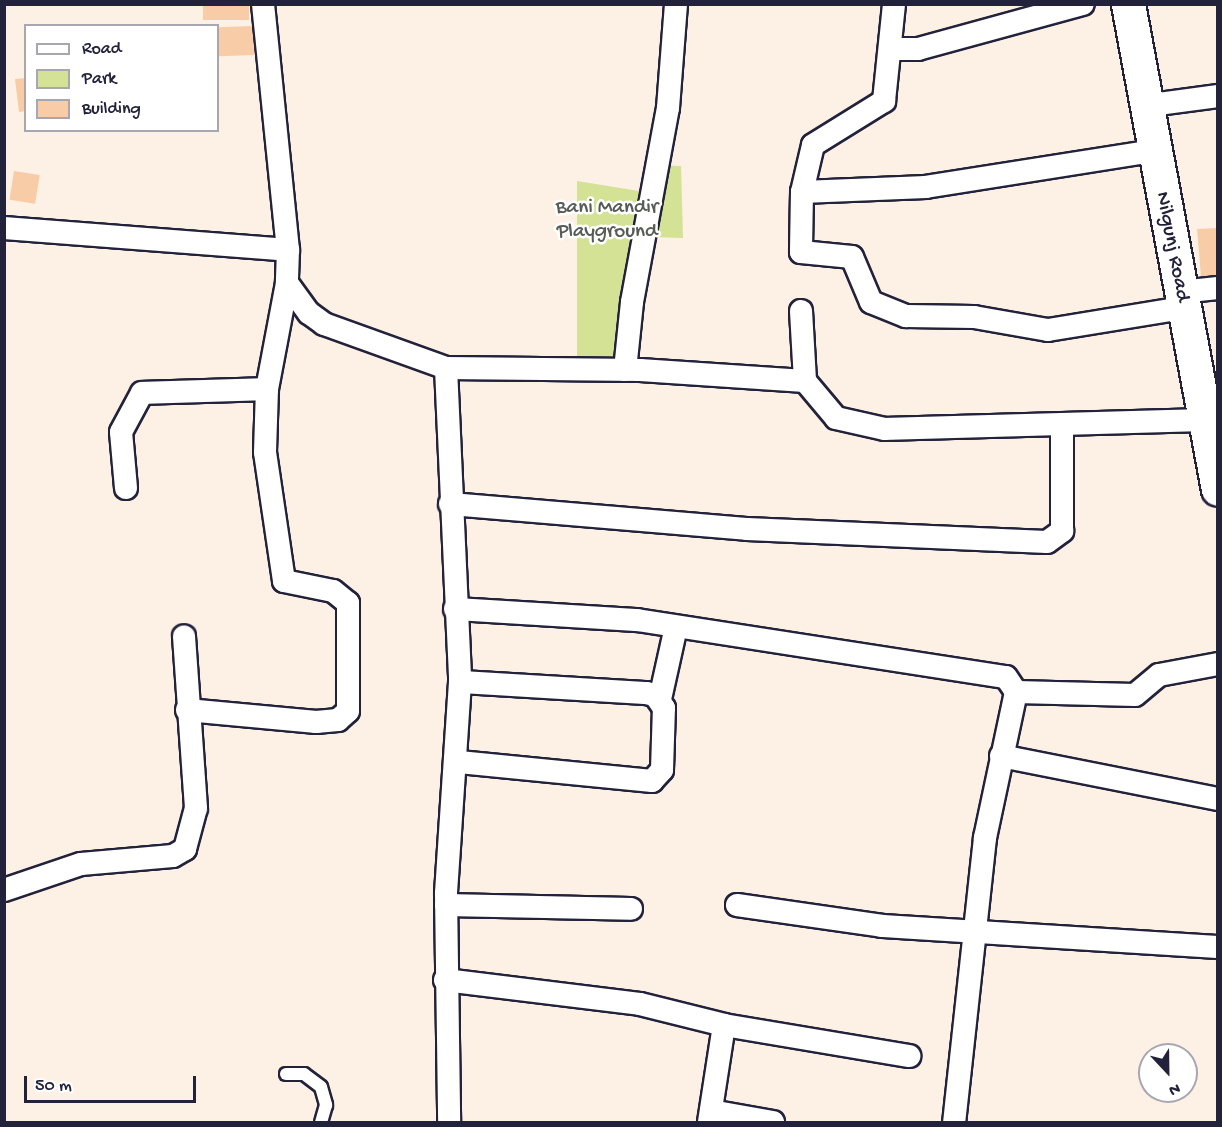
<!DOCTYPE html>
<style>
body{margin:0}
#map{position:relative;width:1222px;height:1127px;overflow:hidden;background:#fdf0e5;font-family:"Gochi Hand",sans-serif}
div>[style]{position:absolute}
.green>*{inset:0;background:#d3e295}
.building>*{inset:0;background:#f9cca8;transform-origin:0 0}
.roads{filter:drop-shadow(2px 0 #22223b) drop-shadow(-2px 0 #22223b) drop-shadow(0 2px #22223b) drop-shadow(0 -2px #22223b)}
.lane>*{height:12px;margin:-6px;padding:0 6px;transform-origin:6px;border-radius:6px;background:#fff}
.street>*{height:22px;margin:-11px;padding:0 11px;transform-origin:11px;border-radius:11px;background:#fff}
.secondary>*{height:33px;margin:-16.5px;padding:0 16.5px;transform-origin:16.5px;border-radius:16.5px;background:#fff}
span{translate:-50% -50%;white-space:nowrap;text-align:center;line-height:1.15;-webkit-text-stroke:5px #fff;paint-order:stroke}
.park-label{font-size:21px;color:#575c56}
.street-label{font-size:21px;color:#22223b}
.frame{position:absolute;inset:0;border:6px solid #22223b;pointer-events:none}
.legend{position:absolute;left:24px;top:24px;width:195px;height:108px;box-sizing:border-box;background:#fff;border:2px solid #a7a7b1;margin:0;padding:8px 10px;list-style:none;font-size:18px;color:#22223b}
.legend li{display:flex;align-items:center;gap:12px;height:30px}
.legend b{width:30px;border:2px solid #a7a7b1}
.north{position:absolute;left:1138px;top:1043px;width:60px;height:60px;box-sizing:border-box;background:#fff;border:2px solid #a7a7b1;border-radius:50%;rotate:158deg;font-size:16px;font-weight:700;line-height:24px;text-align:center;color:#22223b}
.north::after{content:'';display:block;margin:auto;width:21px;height:27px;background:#22223b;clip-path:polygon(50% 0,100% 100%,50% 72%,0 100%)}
.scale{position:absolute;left:24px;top:1076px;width:172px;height:27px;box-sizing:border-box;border:3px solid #22223b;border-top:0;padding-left:8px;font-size:18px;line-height:21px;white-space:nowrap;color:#22223b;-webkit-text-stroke:4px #fff;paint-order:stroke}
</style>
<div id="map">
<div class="green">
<div style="clip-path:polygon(646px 165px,681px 166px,683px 238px,653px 237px,625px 370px,577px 368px,577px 181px,639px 191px,643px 201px)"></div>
</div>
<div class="building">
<div style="left:203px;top:4px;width:46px;height:16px"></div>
<div style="left:253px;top:26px;width:29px;height:35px;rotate:88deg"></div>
<div style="clip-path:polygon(26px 78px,26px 111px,19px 112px,15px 79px)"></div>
<div style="left:14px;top:171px;width:26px;height:29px;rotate:9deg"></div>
<div style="clip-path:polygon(1218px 228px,1218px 276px,1201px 277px,1197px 229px)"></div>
</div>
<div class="roads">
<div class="lane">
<div style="left:286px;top:1074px;width:18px"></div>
<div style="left:304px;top:1074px;width:21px;rotate:37deg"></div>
<div style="left:321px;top:1087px;width:19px;rotate:74deg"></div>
<div style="left:326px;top:1105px;width:18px;rotate:106deg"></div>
</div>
<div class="street">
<div style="left:263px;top:4px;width:247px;rotate:84.2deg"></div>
<div style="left:893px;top:49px;width:25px"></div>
<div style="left:918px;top:49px;width:171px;rotate:-15.3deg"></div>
<div style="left:1144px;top:106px;width:75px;rotate:-7.7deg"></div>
<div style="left:1153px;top:151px;width:230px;rotate:171deg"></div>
<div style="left:926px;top:187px;width:124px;rotate:177.7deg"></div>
<div style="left:802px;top:192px;width:60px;rotate:91deg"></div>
<div style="left:801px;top:252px;width:51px;rotate:5.6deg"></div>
<div style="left:852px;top:257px;width:49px;rotate:67.1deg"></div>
<div style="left:871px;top:302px;width:38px;rotate:22deg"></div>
<div style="left:906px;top:316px;width:68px;rotate:0.8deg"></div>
<div style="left:974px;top:317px;width:75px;rotate:10deg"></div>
<div style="left:1048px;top:330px;width:137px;rotate:-9.3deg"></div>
<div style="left:802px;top:192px;width:48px;rotate:-76.8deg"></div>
<div style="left:813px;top:145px;width:84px;rotate:-31.8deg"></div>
<div style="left:884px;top:101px;width:98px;rotate:-84.1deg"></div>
<div style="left:4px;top:228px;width:285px;rotate:4.4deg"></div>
<div style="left:288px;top:250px;width:33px;rotate:92deg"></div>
<div style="left:287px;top:283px;width:37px;rotate:54deg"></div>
<div style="left:309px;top:313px;width:19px;rotate:36deg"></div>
<div style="left:324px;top:324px;width:130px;rotate:19.8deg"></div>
<div style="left:446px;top:368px;width:314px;rotate:87.4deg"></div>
<div style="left:460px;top:682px;width:212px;rotate:93.8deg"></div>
<div style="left:446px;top:894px;width:228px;rotate:89.2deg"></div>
<div style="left:1180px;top:292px;width:38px;rotate:-6deg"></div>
<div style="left:801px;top:311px;width:70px;rotate:86.7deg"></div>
<div style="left:446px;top:368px;width:194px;rotate:0.6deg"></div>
<div style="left:640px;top:370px;width:165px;rotate:3.8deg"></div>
<div style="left:805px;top:381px;width:48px;rotate:50deg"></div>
<div style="left:836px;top:418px;width:50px;rotate:12.7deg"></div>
<div style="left:885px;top:429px;width:317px;rotate:-1.6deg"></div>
<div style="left:625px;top:370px;width:68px;rotate:-84.1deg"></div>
<div style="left:632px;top:302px;width:197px;rotate:-79.5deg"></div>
<div style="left:668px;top:108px;width:104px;rotate:-85.6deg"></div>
<div style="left:126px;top:488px;width:56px;rotate:-95.1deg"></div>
<div style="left:121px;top:432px;width:44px;rotate:-61.7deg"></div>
<div style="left:142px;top:393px;width:125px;rotate:-1.8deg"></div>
<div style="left:450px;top:504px;width:298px;rotate:4.8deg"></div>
<div style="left:747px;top:529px;width:300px;rotate:2.5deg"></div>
<div style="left:1047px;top:542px;width:19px;rotate:-36deg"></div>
<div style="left:1062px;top:531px;width:105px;rotate:-90deg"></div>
<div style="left:455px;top:609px;width:182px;rotate:3.5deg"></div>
<div style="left:637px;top:620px;width:373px;rotate:8.8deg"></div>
<div style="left:1006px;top:677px;width:18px;rotate:56deg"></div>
<div style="left:1016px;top:692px;width:149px;rotate:102deg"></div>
<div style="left:985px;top:838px;width:286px;rotate:96.2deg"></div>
<div style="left:1016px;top:692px;width:119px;rotate:1.4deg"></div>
<div style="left:1135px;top:695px;width:31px;rotate:-40deg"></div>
<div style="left:1159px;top:675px;width:60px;rotate:-10.6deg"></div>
<div style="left:660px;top:699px;width:74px;rotate:-77.5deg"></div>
<div style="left:187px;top:710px;width:130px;rotate:5.3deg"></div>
<div style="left:316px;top:722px;width:22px;rotate:-5deg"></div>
<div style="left:338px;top:720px;width:13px;rotate:-42deg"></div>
<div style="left:348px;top:711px;width:108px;rotate:-90deg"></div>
<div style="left:348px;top:603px;width:19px;rotate:-141deg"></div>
<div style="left:333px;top:591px;width:50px;rotate:-168.5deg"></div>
<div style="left:284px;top:581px;width:130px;rotate:-98.4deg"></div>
<div style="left:265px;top:452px;width:63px;rotate:-88.2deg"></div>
<div style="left:267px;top:389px;width:108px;rotate:-79.3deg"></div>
<div style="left:1001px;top:756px;width:221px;rotate:11.2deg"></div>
<div style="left:459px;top:762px;width:194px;rotate:5.6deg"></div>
<div style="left:652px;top:781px;width:15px;rotate:-48deg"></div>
<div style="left:662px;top:770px;width:62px;rotate:-88.2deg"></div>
<div style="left:664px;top:708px;width:16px;rotate:-125deg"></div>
<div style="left:655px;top:695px;width:9px;rotate:-167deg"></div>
<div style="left:646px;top:693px;width:186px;rotate:-176.6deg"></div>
<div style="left:4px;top:890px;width:81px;rotate:-18.7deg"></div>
<div style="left:81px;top:864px;width:92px;rotate:-5deg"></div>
<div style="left:173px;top:856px;width:14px;rotate:-30deg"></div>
<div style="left:185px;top:849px;width:42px;rotate:-75deg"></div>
<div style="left:196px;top:808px;width:172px;rotate:-94deg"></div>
<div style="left:446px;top:905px;width:185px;rotate:1.2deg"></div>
<div style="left:737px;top:905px;width:147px;rotate:8.2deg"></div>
<div style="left:882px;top:926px;width:337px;rotate:3.6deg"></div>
<div style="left:445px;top:980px;width:196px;rotate:7deg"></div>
<div style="left:640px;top:1004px;width:87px;rotate:14deg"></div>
<div style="left:711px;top:1111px;width:63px;rotate:10.1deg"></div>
<div style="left:709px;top:1122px;width:98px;rotate:-81.2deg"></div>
<div style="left:724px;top:1025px;width:188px;rotate:9.5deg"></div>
</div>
<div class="secondary">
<div style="left:1128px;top:4px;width:493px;rotate:79.5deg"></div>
</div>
</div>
<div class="park-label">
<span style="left:607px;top:221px">Bani Mandir<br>Playground</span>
</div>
<div class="street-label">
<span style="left:1171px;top:247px;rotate:79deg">Nilgunj Road</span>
</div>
<div class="frame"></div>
<ul class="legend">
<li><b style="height:8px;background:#fff"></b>Road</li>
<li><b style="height:16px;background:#d3e295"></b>Park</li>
<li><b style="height:16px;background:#f9cca8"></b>Building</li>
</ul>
<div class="north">N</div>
<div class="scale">50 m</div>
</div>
